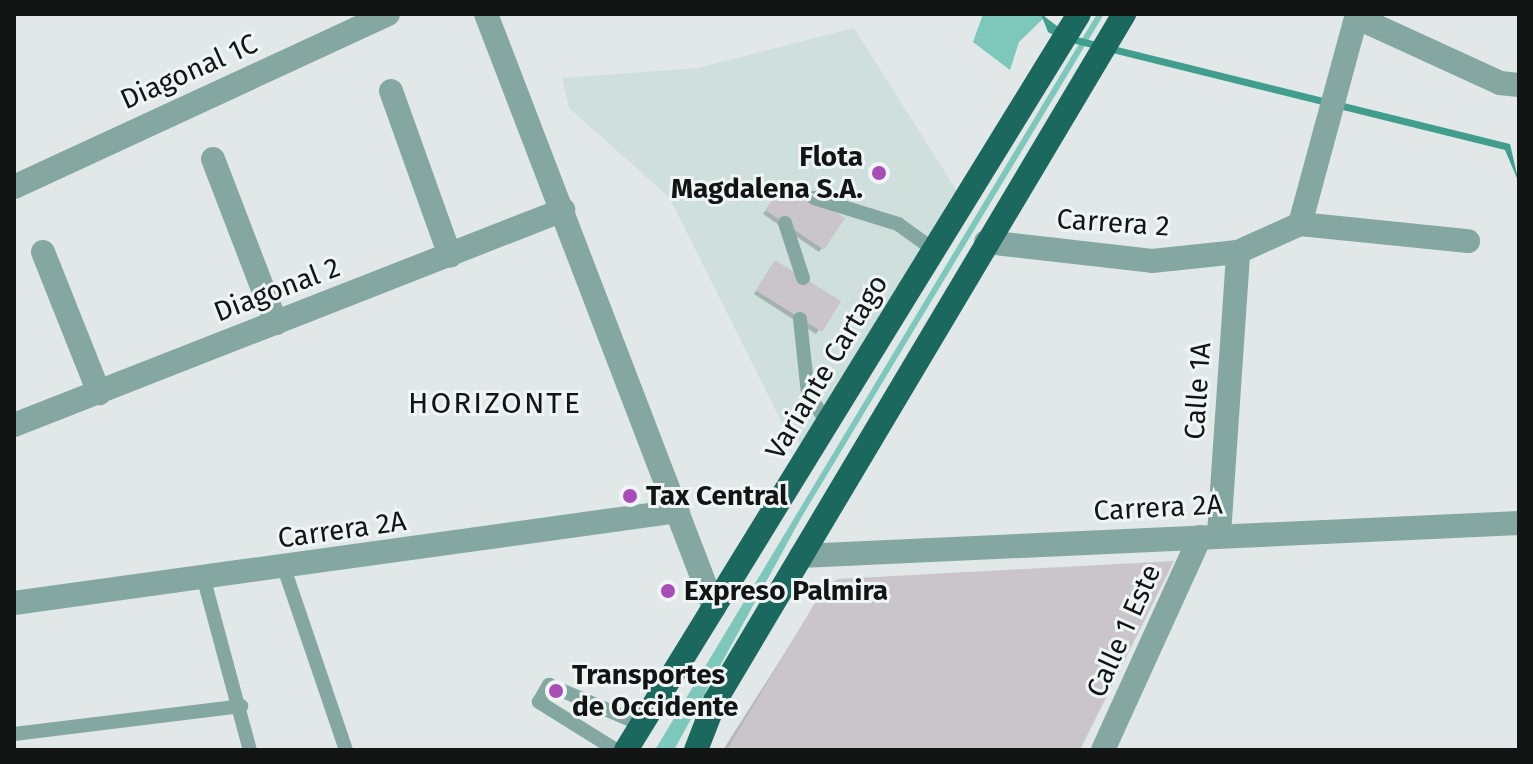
<!DOCTYPE html>
<style>
body{margin:0}
#map{position:relative;width:1533px;height:764px;overflow:hidden;background:#e1e8e7;font-family:"Fira Sans",sans-serif}
div>[style]{position:absolute}
.built>*{inset:0;background:#cfdfdc}
.green>*{inset:0;background:#7dc8ba}
.water>*{inset:0;background:#419e8f}
.shadow>*{inset:0;background:#0003}
.building>*{inset:0;background:#cac5ca;transform-origin:0 0}
.service>*{height:14px;margin:-7px;padding:0 7px;transform-origin:7px;border-radius:7px;background:#84a8a1}
.minor>*{height:24px;margin:-12px;padding:0 12px;transform-origin:12px;border-radius:12px;background:#84a8a1}
.trunk>*{height:24px;margin:-12px;padding:0 12px;transform-origin:12px;border-radius:12px;background:#1b685e}
.dots>*{width:22px;height:22px;translate:-50% -50%;box-sizing:border-box;border:4px solid #eef5f4;border-radius:50%}
span{translate:-50% -50%;white-space:nowrap;text-align:center;line-height:1.15;-webkit-text-stroke:6px #eef5f4;paint-order:stroke}
.street-label{font-size:28px;color:#121514}
.poi-label{font-size:28px;color:#121514;font-weight:700}
.right{translate:-100% -50%;text-align:right}
.left{translate:0 -50%;text-align:left}
.neighbourhood-label{font-size:30px;color:#121514;letter-spacing:2px}
.frame{position:absolute;inset:0;border:16px solid #121514;pointer-events:none}
</style>
<div id="map">
<div class="built">
<div style="clip-path:polygon(854px 28px,960px 196px,803px 446px,783px 425px,669px 197px,569px 108px,562px 78px,698px 68px)"></div>
</div>
<div class="green">
<div style="clip-path:polygon(983px 14px,1048px 14px,1019px 42px,1010px 70px,973px 42px)"></div>
<div style="clip-path:polygon(1097px 14px,1104px 14px,801px 518px,674px 750px,655px 750px)"></div>
</div>
<div class="water">
<div style="clip-path:polygon(1041px 14px,1069px 35px,1510px 144px,1519px 183px,1505px 150px,1064px 41px,1048px 32px)"></div>
</div>
<div class="shadow">
<div style="clip-path:polygon(784px 184px,822px 248px,819px 252px,763px 214px)"></div>
<div style="clip-path:polygon(772px 265px,838px 302px,816px 334px,754px 294px)"></div>
<div style="clip-path:polygon(826px 588px,1076px 750px,723px 750px)"></div>
</div>
<div class="building">
<div style="left:787px;top:179px;width:70px;height:38px;rotate:34deg"></div>
<div style="left:775px;top:260px;width:78px;height:36px;rotate:32deg"></div>
<div style="clip-path:polygon(1174px 561px,1080px 750px,727px 750px,825px 586px,838px 579px)"></div>
</div>
<div class="service">
<div style="left:814px;top:198px;width:88px;rotate:17.2deg"></div>
<div style="left:898px;top:224px;width:44px;rotate:35.8deg"></div>
<div style="left:785px;top:223px;width:58px;rotate:71.9deg"></div>
<div style="left:800px;top:319px;width:75px;rotate:83.9deg"></div>
<div style="left:808px;top:394px;width:37px;rotate:56deg"></div>
<div style="left:284px;top:568px;width:192px;rotate:71.2deg"></div>
<div style="left:204px;top:580px;width:176px;rotate:74.9deg"></div>
<div style="left:14px;top:734px;width:229px;rotate:-7deg"></div>
<div style="left:616px;top:750px;width:91px;rotate:-148.1deg"></div>
<div style="left:539px;top:702px;width:20px;rotate:-60deg"></div>
<div style="left:549px;top:685px;width:102px;rotate:23.1deg"></div>
</div>
<div class="minor">
<div style="left:486px;top:14px;width:636px;rotate:69deg"></div>
<div style="left:1356px;top:17px;width:158px;rotate:24.6deg"></div>
<div style="left:1500px;top:83px;width:19px;rotate:6deg"></div>
<div style="left:391px;top:91px;width:175px;rotate:70.3deg"></div>
<div style="left:213px;top:159px;width:176px;rotate:69deg"></div>
<div style="left:14px;top:187px;width:412px;rotate:-24.8deg"></div>
<div style="left:1300px;top:224px;width:218px;rotate:-74.8deg"></div>
<div style="left:986px;top:242px;width:167px;rotate:6.5deg"></div>
<div style="left:1152px;top:261px;width:86px;rotate:-6deg"></div>
<div style="left:1238px;top:252px;width:68px;rotate:-24.3deg"></div>
<div style="left:1300px;top:224px;width:169px;rotate:5.8deg"></div>
<div style="left:43px;top:252px;width:152px;rotate:68.3deg"></div>
<div style="left:14px;top:425px;width:590px;rotate:-21.39deg"></div>
<div style="left:1219px;top:534px;width:283px;rotate:-86.1deg"></div>
<div style="left:801px;top:556px;width:719px;rotate:-2.63deg"></div>
<div style="left:14px;top:603px;width:670px;rotate:-7.89deg"></div>
<div style="left:1103px;top:750px;width:234px;rotate:-65.5deg"></div>
</div>
<div class="trunk">
<div style="left:626px;top:750px;width:864px;rotate:-58.39deg"></div>
<div style="left:696px;top:750px;width:53px;rotate:-68.8deg"></div>
<div style="left:715px;top:701px;width:800px;rotate:-59.23deg"></div>
</div>
<div class="dots">
<div style="left:879px;top:173px;background:#a84cb7"></div>
<div style="left:630px;top:496px;background:#a84cb7"></div>
<div style="left:668px;top:591px;background:#a84cb7"></div>
<div style="left:556px;top:691px;background:#a84cb7"></div>
</div>
<div class="street-label">
<span style="left:189px;top:72px;rotate:-24deg">Diagonal 1C</span>
<span style="left:1113px;top:223px;rotate:4deg">Carrera 2</span>
<span style="left:277px;top:290px;rotate:-21deg">Diagonal 2</span>
<span style="left:827px;top:367px;rotate:-59deg">Variante Cartago</span>
<span style="left:1198px;top:391px;rotate:-86deg">Calle 1A</span>
<span style="left:1158px;top:508px;rotate:-3deg">Carrera 2A</span>
<span style="left:342px;top:530px;rotate:-8deg">Carrera 2A</span>
<span style="left:1124px;top:631px;rotate:-66deg">Calle 1 Este</span>
</div>
<div class="poi-label">
<span class="right" style="left:863px;top:173px">Flota<br>Magdalena S.A.</span>
<span class="left" style="left:646px;top:496px">Tax Central</span>
<span class="left" style="left:684px;top:591px">Expreso Palmira</span>
<span class="left" style="left:572px;top:691px">Transportes<br>de Occidente</span>
</div>
<div class="neighbourhood-label">
<span style="left:495px;top:403px">HORIZONTE</span>
</div>
<div class="frame"></div>
</div>
